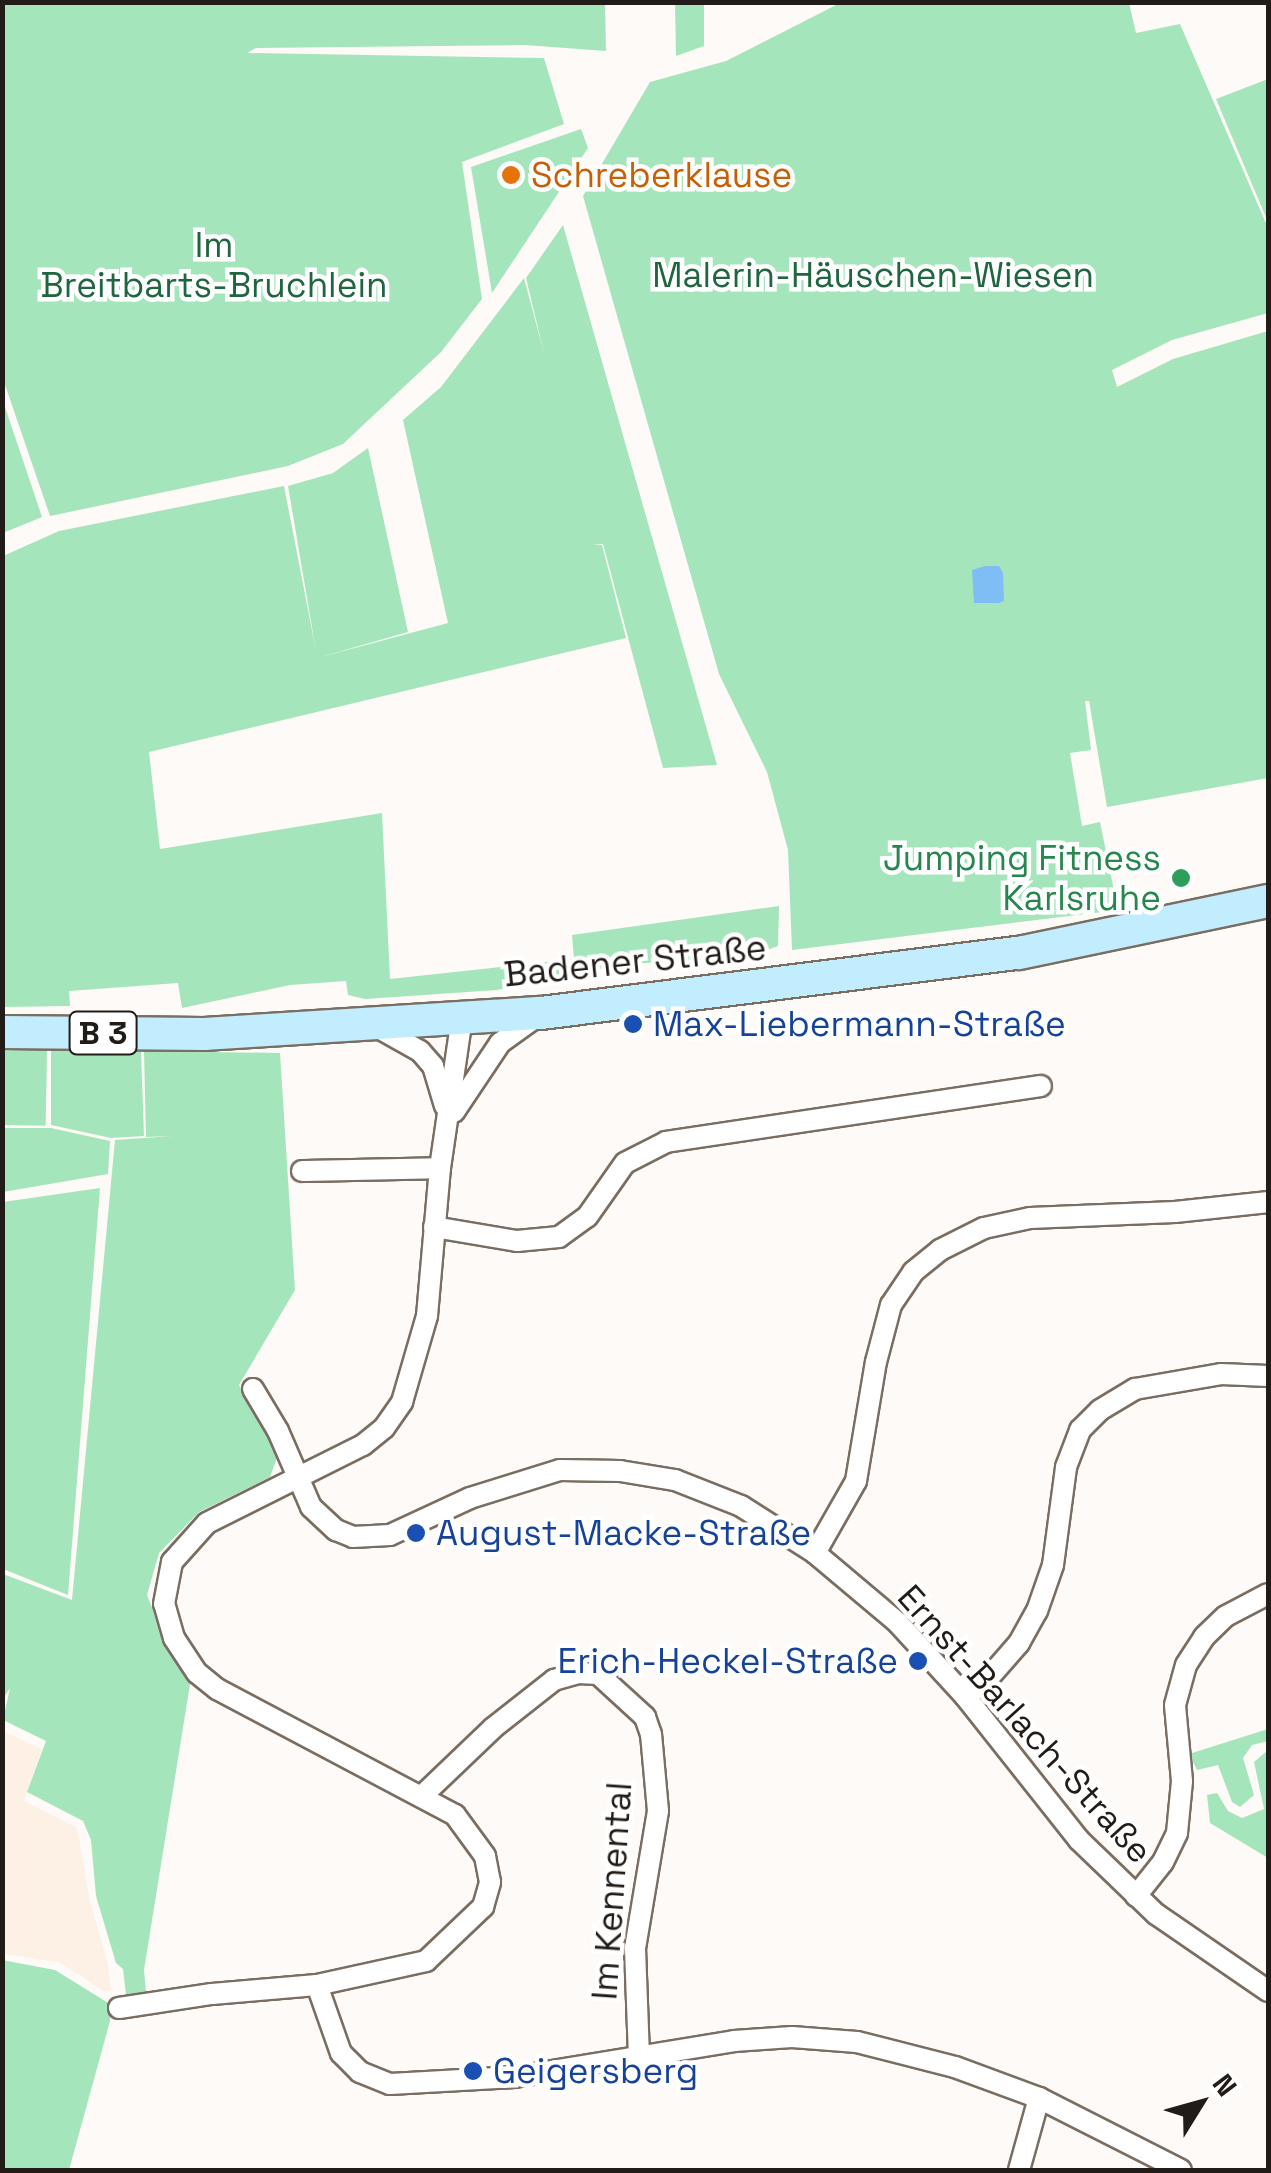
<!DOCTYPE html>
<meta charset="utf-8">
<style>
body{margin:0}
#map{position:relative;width:1271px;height:2173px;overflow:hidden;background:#fdfaf7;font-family:"Space Grotesk",sans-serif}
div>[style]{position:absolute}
.built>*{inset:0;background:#fdf1e5}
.green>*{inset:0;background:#a5e5bb;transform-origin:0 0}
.water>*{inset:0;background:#7fbef5}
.roads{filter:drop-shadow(2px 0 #7a6d61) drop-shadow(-2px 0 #7a6d61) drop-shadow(0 2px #7a6d61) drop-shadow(0 -2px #7a6d61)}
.street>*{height:20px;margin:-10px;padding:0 10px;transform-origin:10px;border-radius:10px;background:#fff}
.primary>*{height:32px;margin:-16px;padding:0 16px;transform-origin:16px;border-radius:16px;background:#c1edfe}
.dots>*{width:28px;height:28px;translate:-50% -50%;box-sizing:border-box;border:5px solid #fff;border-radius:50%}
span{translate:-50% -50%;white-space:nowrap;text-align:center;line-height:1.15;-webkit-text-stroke:9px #fff;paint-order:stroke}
.shield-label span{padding:2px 8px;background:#fff;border:2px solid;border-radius:8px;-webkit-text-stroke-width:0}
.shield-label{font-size:32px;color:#221c18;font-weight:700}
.food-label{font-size:35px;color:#c56008}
.left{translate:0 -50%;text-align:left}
.park-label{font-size:35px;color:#1f653f}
.leisure-label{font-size:35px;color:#27864d}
.right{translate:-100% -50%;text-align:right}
.street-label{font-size:35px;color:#221c18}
.transit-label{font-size:35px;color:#164399}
.frame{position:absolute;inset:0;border:5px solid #221c18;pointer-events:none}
.north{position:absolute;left:1151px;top:2053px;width:100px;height:100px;-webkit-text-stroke:8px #fff;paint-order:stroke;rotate:53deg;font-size:28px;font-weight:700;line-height:40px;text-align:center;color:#221c18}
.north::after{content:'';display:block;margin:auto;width:35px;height:45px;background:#221c18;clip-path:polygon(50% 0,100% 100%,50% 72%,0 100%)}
</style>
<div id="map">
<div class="built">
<div style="clip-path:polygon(3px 1731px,42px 1749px,24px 1801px,77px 1827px,89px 1897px,108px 1965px,111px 1990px,105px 1992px,59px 1962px,3px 1954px)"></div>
</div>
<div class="green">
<div style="clip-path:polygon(2px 3px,605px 3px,606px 51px,525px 45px,256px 48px,247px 53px,544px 58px,564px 124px,462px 162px,482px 299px,441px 352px,343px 444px,288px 466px,50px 516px,3px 379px)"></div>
<div style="clip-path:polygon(675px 3px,704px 3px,704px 46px,676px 56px)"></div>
<div style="clip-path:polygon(840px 3px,1129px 3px,1136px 33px,1180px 24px,1268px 228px,1268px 313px,1172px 340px,1112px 370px,1117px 387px,1173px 359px,1268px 331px,1268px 778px,1107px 807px,1089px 701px,1085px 701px,1091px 750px,1070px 753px,1082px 826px,1100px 822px,1118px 910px,792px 950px,788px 850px,767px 772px,719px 674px,583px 196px,650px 82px,726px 61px)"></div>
<div style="clip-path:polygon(1268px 79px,1268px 222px,1216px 99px)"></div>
<div style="clip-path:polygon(581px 129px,588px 148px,492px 293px,471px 167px)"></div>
<div style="clip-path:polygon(563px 225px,717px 765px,663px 768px,603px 544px,593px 544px,602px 545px,626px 638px,149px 752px,160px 849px,382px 813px,390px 979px,574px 959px,572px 935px,779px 906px,778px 946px,754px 955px,619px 965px,497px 990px,365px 999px,348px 995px,346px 981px,290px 985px,182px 1008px,178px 983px,69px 991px,70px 1006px,3px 1007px,3px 556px,59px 531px,284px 486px,316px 651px,288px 486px,333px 473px,368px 448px,408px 632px,317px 658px,448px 623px,403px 420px,441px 387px,524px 278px,544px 353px,526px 278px)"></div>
<div style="clip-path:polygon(3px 401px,42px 517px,3px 533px,2px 533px)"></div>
<div style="left:3px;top:1049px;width:44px;height:76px;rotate:1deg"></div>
<div style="clip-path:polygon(51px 1050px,141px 1051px,144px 1136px,111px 1138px,51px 1125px)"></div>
<div style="clip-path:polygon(144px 1051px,280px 1053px,295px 1290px,239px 1385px,278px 1455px,270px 1477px,199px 1512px,159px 1553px,147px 1595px,170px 1653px,191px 1678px,144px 1970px,146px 1992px,126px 1995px,123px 1969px,116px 1963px,96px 1896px,91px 1840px,83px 1821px,27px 1792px,46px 1741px,3px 1720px,10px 1688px,3px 1699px,3px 1574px,72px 1600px,115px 1140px,173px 1136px,146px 1137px)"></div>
<div style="clip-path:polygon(3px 1128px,51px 1128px,110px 1141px,108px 1174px,3px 1192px)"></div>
<div style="clip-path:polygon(100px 1188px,68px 1595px,3px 1569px,3px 1202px)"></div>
<div style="clip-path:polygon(1268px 1729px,1268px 1741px,1252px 1745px,1243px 1758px,1254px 1795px,1240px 1807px,1232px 1802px,1218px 1765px,1197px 1770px,1189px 1754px)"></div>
<div style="clip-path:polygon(1268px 1750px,1268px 1858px,1210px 1823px,1207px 1795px,1217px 1793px,1228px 1811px,1242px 1818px,1264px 1809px,1254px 1762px)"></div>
<div style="clip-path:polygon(2px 1960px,55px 1970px,110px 2004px,110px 2021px,69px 2170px,3px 2170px)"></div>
</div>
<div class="water">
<div style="clip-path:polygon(985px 566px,999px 566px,1003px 573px,1004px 601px,999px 603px,974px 603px,972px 570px)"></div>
</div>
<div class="roads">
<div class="street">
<div style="left:377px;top:1027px;width:49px;rotate:29.2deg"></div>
<div style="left:420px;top:1051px;width:20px;rotate:49deg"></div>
<div style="left:433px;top:1066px;width:42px;rotate:73.3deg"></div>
<div style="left:454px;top:1112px;width:83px;rotate:-56.3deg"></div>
<div style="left:500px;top:1043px;width:48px;rotate:-35.7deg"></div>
<div style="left:302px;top:1171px;width:138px;rotate:-1.2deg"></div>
<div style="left:434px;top:1227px;width:84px;rotate:9.6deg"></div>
<div style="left:517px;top:1241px;width:42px;rotate:-5.4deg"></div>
<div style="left:559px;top:1237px;width:34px;rotate:-36deg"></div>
<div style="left:587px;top:1217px;width:66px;rotate:-54.9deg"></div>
<div style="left:625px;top:1163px;width:46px;rotate:-27.1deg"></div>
<div style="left:666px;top:1142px;width:379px;rotate:-8.5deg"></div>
<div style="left:253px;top:1389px;width:49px;rotate:59.2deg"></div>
<div style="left:278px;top:1431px;width:83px;rotate:66.5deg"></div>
<div style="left:311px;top:1507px;width:34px;rotate:43deg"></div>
<div style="left:336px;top:1530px;width:18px;rotate:22deg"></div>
<div style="left:353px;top:1537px;width:37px;rotate:-3deg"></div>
<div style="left:390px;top:1535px;width:88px;rotate:-24.8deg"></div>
<div style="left:470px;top:1498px;width:94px;rotate:-17.3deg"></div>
<div style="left:560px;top:1470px;width:60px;rotate:1deg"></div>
<div style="left:620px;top:1471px;width:56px;rotate:9.3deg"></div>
<div style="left:675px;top:1480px;width:71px;rotate:21.5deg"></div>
<div style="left:741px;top:1506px;width:88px;rotate:32.4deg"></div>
<div style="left:815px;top:1553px;width:109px;rotate:40.1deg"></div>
<div style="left:898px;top:1623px;width:99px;rotate:47.5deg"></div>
<div style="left:965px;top:1696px;width:184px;rotate:51.6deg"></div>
<div style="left:1079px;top:1840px;width:107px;rotate:43.9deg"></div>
<div style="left:1156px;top:1914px;width:136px;rotate:34.5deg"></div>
<div style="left:815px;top:1553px;width:83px;rotate:-60.3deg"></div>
<div style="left:856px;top:1481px;width:121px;rotate:-80.5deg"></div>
<div style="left:876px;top:1362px;width:59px;rotate:-75.3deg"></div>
<div style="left:891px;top:1305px;width:40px;rotate:-56deg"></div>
<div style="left:913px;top:1272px;width:35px;rotate:-39deg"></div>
<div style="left:940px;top:1250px;width:49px;rotate:-26.6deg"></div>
<div style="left:984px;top:1228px;width:47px;rotate:-12.3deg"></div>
<div style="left:1030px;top:1218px;width:145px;rotate:-2.4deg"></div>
<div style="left:1175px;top:1212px;width:94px;rotate:-6.1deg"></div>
<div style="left:965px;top:1696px;width:24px;rotate:-35deg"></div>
<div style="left:985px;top:1682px;width:52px;rotate:-48.9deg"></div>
<div style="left:1019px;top:1643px;width:37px;rotate:-61deg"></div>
<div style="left:1037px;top:1611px;width:49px;rotate:-70.8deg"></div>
<div style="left:1053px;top:1565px;width:99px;rotate:-82.4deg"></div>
<div style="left:1066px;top:1467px;width:40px;rotate:-69deg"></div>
<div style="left:1080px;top:1430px;width:28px;rotate:-45deg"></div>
<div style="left:1100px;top:1410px;width:41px;rotate:-31deg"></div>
<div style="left:1135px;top:1389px;width:87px;rotate:-9.9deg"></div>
<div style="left:1221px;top:1374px;width:47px;rotate:2.4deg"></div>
<div style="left:423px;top:1795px;width:97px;rotate:-43.7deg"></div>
<div style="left:493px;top:1728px;width:78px;rotate:-38.2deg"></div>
<div style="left:554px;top:1680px;width:25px;rotate:-16deg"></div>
<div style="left:578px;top:1673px;width:20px;rotate:3deg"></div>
<div style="left:598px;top:1674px;width:64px;rotate:42.5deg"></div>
<div style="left:645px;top:1717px;width:18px;rotate:71deg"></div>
<div style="left:651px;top:1734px;width:77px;rotate:84.8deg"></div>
<div style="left:658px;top:1811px;width:139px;rotate:99.5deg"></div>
<div style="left:635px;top:1948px;width:107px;rotate:87.9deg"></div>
<div style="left:1136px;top:1896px;width:43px;rotate:-51.5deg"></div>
<div style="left:1163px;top:1862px;width:32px;rotate:-64deg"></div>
<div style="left:1177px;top:1833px;width:52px;rotate:-84.5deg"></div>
<div style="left:1182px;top:1781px;width:76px;rotate:-95.3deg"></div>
<div style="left:1175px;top:1705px;width:41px;rotate:-74.6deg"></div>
<div style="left:1186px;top:1665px;width:33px;rotate:-57deg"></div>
<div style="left:1204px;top:1637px;width:30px;rotate:-44deg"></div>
<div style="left:1226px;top:1616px;width:47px;rotate:-27.6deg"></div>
<div style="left:317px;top:1985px;width:72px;rotate:70.6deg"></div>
<div style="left:341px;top:2053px;width:27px;rotate:45deg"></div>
<div style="left:360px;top:2072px;width:32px;rotate:22deg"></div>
<div style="left:390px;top:2084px;width:125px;rotate:-3.2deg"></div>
<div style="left:515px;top:2077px;width:222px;rotate:-9.3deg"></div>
<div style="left:734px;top:2041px;width:58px;rotate:-3.9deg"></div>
<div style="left:792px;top:2037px;width:65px;rotate:4.4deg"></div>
<div style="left:857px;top:2042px;width:101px;rotate:14.3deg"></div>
<div style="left:955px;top:2067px;width:90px;rotate:20.3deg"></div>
<div style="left:1039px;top:2098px;width:159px;rotate:26.9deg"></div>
<div style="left:119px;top:2008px;width:94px;rotate:-8.6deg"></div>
<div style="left:212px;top:1994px;width:105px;rotate:-4.9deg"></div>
<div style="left:317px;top:1985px;width:112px;rotate:-12.4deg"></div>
<div style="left:426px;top:1961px;width:79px;rotate:-43.5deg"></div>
<div style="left:483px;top:1907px;width:26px;rotate:-74deg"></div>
<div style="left:490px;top:1882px;width:26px;rotate:-101deg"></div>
<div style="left:485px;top:1856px;width:51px;rotate:-126.2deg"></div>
<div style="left:455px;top:1815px;width:269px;rotate:-152.1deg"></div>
<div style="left:217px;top:1689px;width:26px;rotate:-141deg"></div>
<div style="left:197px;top:1673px;width:42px;rotate:-123.3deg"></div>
<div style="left:174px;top:1638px;width:35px;rotate:-106deg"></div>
<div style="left:164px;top:1604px;width:43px;rotate:-79.2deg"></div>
<div style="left:172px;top:1562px;width:52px;rotate:-48.1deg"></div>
<div style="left:207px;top:1523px;width:174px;rotate:-26.6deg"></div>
<div style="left:363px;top:1445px;width:27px;rotate:-39deg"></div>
<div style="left:384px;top:1428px;width:32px;rotate:-55deg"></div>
<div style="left:402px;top:1402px;width:90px;rotate:-73.8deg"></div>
<div style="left:427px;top:1316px;width:149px;rotate:-85deg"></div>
<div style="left:440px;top:1168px;width:152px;rotate:-81.7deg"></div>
<div style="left:1019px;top:2170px;width:75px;rotate:-74.5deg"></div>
</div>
<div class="primary">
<div style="left:2px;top:1032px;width:202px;rotate:0.6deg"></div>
<div style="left:204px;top:1034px;width:338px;rotate:-3.6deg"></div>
<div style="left:541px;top:1013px;width:482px;rotate:-7.2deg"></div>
<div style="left:1019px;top:953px;width:254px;rotate:-11.8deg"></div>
</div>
</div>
<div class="dots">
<div style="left:511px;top:175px;background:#e8710a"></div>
<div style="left:1181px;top:878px;background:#2e9e5b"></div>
<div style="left:633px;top:1024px;background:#1a4fb4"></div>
<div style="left:416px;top:1533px;background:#1a4fb4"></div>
<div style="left:918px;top:1661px;background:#1a4fb4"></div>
<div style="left:473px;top:2071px;background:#1a4fb4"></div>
</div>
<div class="shield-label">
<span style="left:103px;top:1033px">B 3</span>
</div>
<div class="food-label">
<span class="left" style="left:531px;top:175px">Schreberklause</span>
</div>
<div class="park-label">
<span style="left:214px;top:265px">Im<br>Breitbarts-Bruchlein</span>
<span style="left:873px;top:275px">Malerin-Häuschen-Wiesen</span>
</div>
<div class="leisure-label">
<span class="right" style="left:1161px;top:878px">Jumping Fitness<br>Karlsruhe</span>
</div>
<div class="street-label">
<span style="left:635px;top:961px;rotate:-6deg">Badener Straße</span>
<span style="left:1025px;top:1724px;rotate:48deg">Ernst-Barlach-Straße</span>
<span style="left:612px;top:1891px;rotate:-86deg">Im Kennental</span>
</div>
<div class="transit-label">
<span class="left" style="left:653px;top:1024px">Max-Liebermann-Straße</span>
<span class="left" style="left:436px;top:1533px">August-Macke-Straße</span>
<span class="right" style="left:898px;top:1661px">Erich-Heckel-Straße</span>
<span class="left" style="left:493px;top:2071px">Geigersberg</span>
</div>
<div class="frame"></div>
<div class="north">N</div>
</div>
